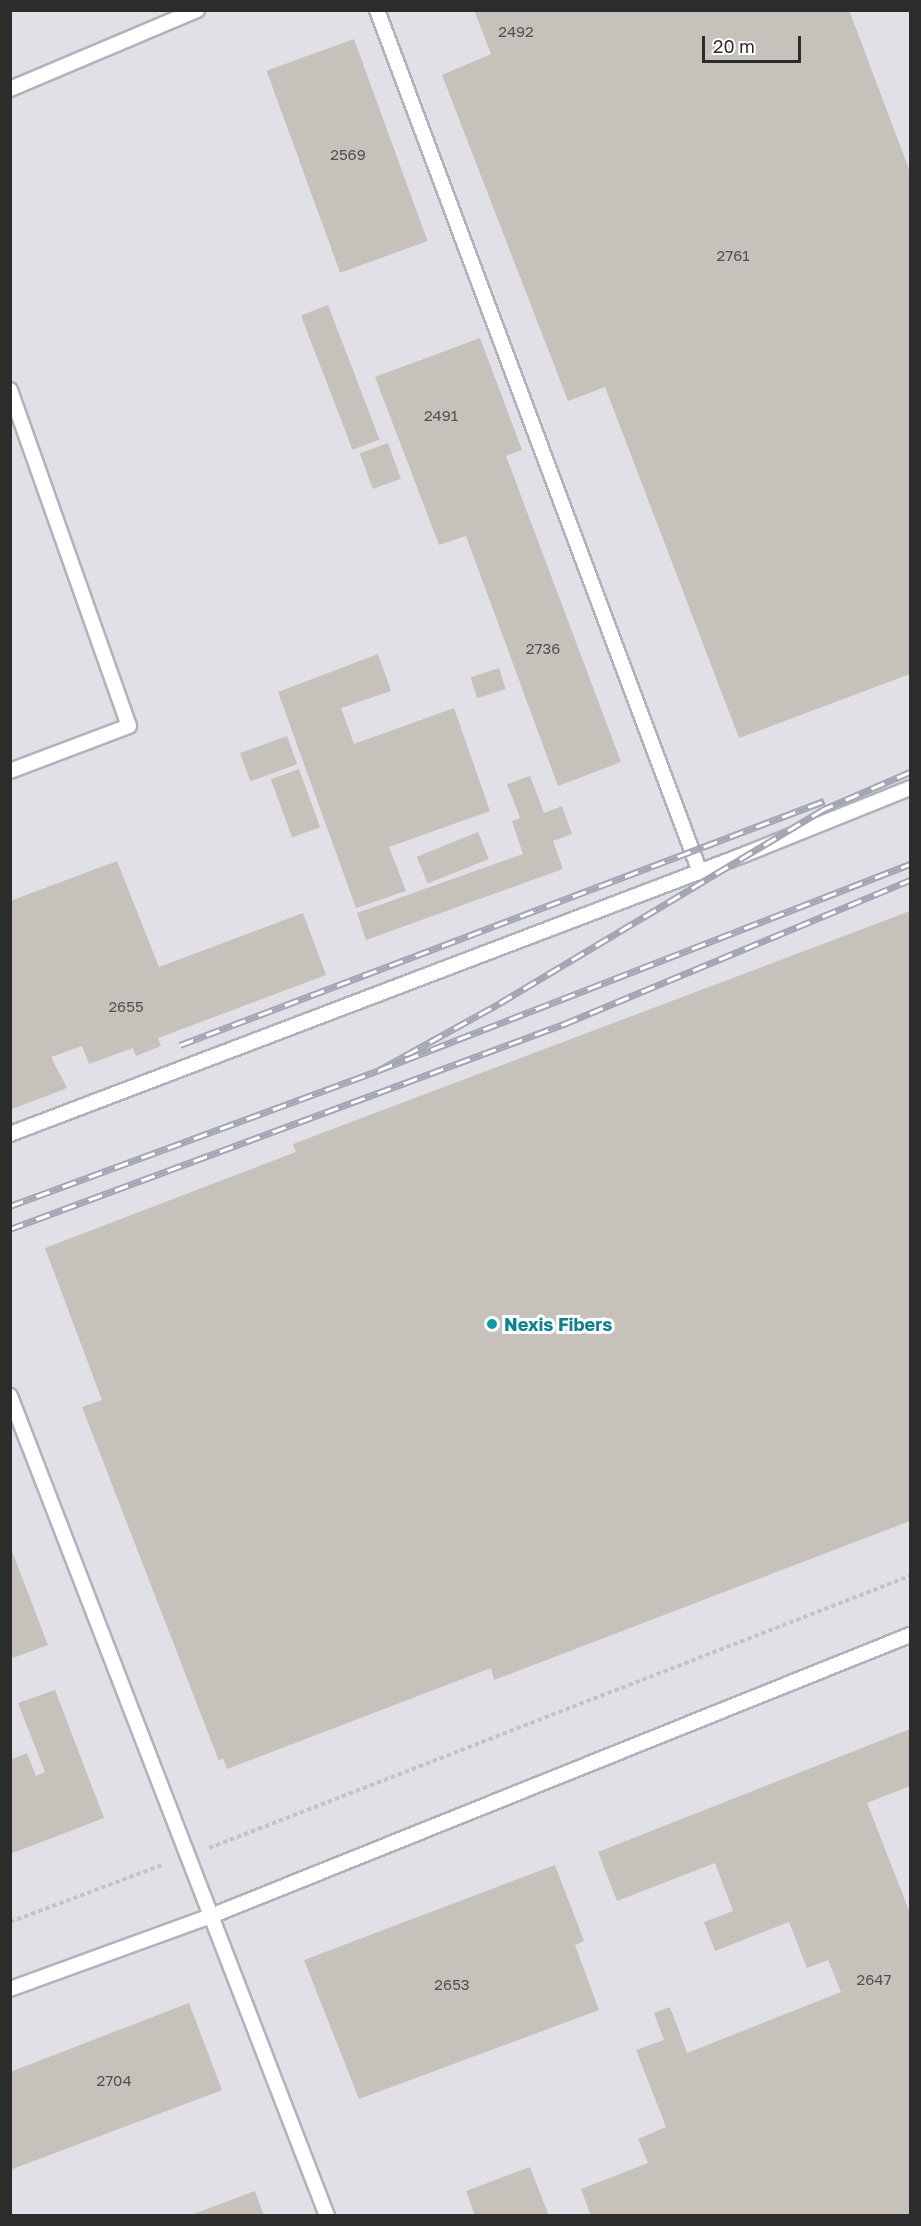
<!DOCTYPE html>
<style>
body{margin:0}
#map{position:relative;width:921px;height:2226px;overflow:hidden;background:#ede6e0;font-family:"Golos Text",sans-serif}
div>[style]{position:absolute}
.industrial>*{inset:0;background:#e1e0e6;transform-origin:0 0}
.building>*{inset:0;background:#c6c1bb;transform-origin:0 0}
.path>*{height:4px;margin-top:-2px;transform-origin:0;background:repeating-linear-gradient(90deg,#c4c4c4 0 4.5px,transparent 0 7.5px)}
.roads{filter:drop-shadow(2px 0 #b0b3bc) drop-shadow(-2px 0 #b0b3bc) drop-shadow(0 2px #b0b3bc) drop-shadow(0 -2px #b0b3bc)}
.lane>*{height:14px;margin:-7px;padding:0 7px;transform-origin:7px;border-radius:7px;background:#fff}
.rail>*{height:7px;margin-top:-3.5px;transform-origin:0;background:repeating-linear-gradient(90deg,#fff 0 14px,#a3a7b5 0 28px);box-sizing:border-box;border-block:2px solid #a3a7b5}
.dots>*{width:16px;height:16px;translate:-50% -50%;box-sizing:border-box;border:3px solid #fff;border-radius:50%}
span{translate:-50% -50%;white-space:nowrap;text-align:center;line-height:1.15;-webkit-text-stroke:6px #fff;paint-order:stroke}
.number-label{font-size:15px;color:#525150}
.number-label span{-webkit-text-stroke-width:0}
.culture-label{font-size:18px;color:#0d838f;font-weight:700}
.left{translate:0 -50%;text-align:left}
.frame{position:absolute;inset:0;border:12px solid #2c2c2c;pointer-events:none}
.scale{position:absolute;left:702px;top:36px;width:99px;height:27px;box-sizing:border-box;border:3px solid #2c2c2c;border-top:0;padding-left:8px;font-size:18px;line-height:21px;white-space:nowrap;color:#2c2c2c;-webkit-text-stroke:4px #fff;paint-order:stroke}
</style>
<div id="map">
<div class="industrial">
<div style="left:11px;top:11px;width:899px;height:2204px"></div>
</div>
<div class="building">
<div style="clip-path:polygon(474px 10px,849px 10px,910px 172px,910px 674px,739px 738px,605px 387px,568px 401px,442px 75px,491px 54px)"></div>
<div style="left:354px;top:39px;width:215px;height:93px;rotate:70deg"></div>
<div style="left:328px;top:305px;width:144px;height:29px;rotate:69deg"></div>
<div style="clip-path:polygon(480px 338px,522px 450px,506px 456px,621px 762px,558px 786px,466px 536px,439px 545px,375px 377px)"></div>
<div style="left:388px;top:443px;width:38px;height:30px;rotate:70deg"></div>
<div style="clip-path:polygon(378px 654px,391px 691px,341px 708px,354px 744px,454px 708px,490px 811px,389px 847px,406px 891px,356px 908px,278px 692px)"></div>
<div style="left:499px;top:668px;width:22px;height:30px;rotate:72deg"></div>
<div style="left:287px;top:736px;width:30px;height:50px;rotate:70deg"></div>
<div style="left:299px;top:769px;width:62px;height:30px;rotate:70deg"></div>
<div style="clip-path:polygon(530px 776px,544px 813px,562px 806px,572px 834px,553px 841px,563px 869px,366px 940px,357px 913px,523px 854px,512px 821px,520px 818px,507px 784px)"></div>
<div style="left:478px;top:832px;width:29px;height:66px;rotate:68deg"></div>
<div style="clip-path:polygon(117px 861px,159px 967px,303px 913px,326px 975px,158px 1038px,161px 1046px,136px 1056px,133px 1048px,89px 1064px,82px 1046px,51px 1057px,67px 1088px,10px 1110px,10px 901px)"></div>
<div style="clip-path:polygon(910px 911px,910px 1521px,494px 1680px,491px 1668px,227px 1769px,223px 1758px,219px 1761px,82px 1407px,102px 1400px,45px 1248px,296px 1152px,293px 1144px)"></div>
<div style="clip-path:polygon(10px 1546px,48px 1645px,10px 1659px)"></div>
<div style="clip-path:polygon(55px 1690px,104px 1818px,10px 1854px,10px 1760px,27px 1753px,36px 1776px,45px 1772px,18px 1703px)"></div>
<div style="clip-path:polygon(910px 1729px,910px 1786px,867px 1803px,910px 1913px,910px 2216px,591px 2216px,581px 2189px,648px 2163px,638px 2139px,666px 2127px,636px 2050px,664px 2040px,654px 2013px,670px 2007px,687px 2053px,841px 1992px,828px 1960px,807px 1968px,789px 1922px,715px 1951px,704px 1922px,733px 1911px,715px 1863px,617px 1901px,598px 1852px)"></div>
<div style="clip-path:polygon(555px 1865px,584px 1941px,575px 1945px,599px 2010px,359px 2099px,304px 1960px)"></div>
<div style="clip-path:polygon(189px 2003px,222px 2090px,10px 2170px,10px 2072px)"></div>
<div style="clip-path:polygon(530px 2167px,549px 2216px,475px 2216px,466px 2191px)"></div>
<div style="clip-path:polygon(255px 2191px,264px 2216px,191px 2216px,191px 2215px)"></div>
</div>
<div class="path">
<div style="left:209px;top:1848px;width:752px;rotate:-21.21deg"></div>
<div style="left:10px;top:1922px;width:165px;rotate:-20.5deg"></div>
</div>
<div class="roads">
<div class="lane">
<div style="left:377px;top:10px;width:921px;rotate:69.46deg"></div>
<div style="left:10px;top:89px;width:203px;rotate:-22.9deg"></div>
<div style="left:10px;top:390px;width:356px;rotate:70.5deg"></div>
<div style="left:129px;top:726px;width:127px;rotate:159.3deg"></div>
<div style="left:10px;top:1134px;width:787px;rotate:-20.83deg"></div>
<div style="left:746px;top:854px;width:177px;rotate:-21.9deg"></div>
<div style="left:10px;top:1396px;width:879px;rotate:68.86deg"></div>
<div style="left:10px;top:1989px;width:214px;rotate:-20deg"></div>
<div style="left:211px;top:1916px;width:753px;rotate:-21.9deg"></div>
</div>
</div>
<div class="rail">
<div style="left:910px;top:772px;width:94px;rotate:156.7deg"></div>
<div style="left:824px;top:809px;width:388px;rotate:149.1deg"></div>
<div style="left:491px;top:1008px;width:128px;rotate:151deg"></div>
<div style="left:379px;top:1070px;width:570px;rotate:-21.2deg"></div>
<div style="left:180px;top:1045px;width:689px;rotate:-20.75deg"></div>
<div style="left:10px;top:1206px;width:393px;rotate:-20.2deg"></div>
<div style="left:10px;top:1229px;width:591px;rotate:-20.31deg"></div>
<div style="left:564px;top:1024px;width:375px;rotate:-22.6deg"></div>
</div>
<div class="dots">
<div style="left:492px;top:1324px;background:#0f9aa8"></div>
</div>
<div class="number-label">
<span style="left:516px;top:32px">2492</span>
<span style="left:348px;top:155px">2569</span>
<span style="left:733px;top:256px">2761</span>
<span style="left:441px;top:416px">2491</span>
<span style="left:543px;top:649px">2736</span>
<span style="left:126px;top:1007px">2655</span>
<span style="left:874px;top:1980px">2647</span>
<span style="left:452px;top:1985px">2653</span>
<span style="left:114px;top:2081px">2704</span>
</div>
<div class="culture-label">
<span class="left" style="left:504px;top:1324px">Nexis Fibers</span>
</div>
<div class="frame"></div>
<div class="scale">20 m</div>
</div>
